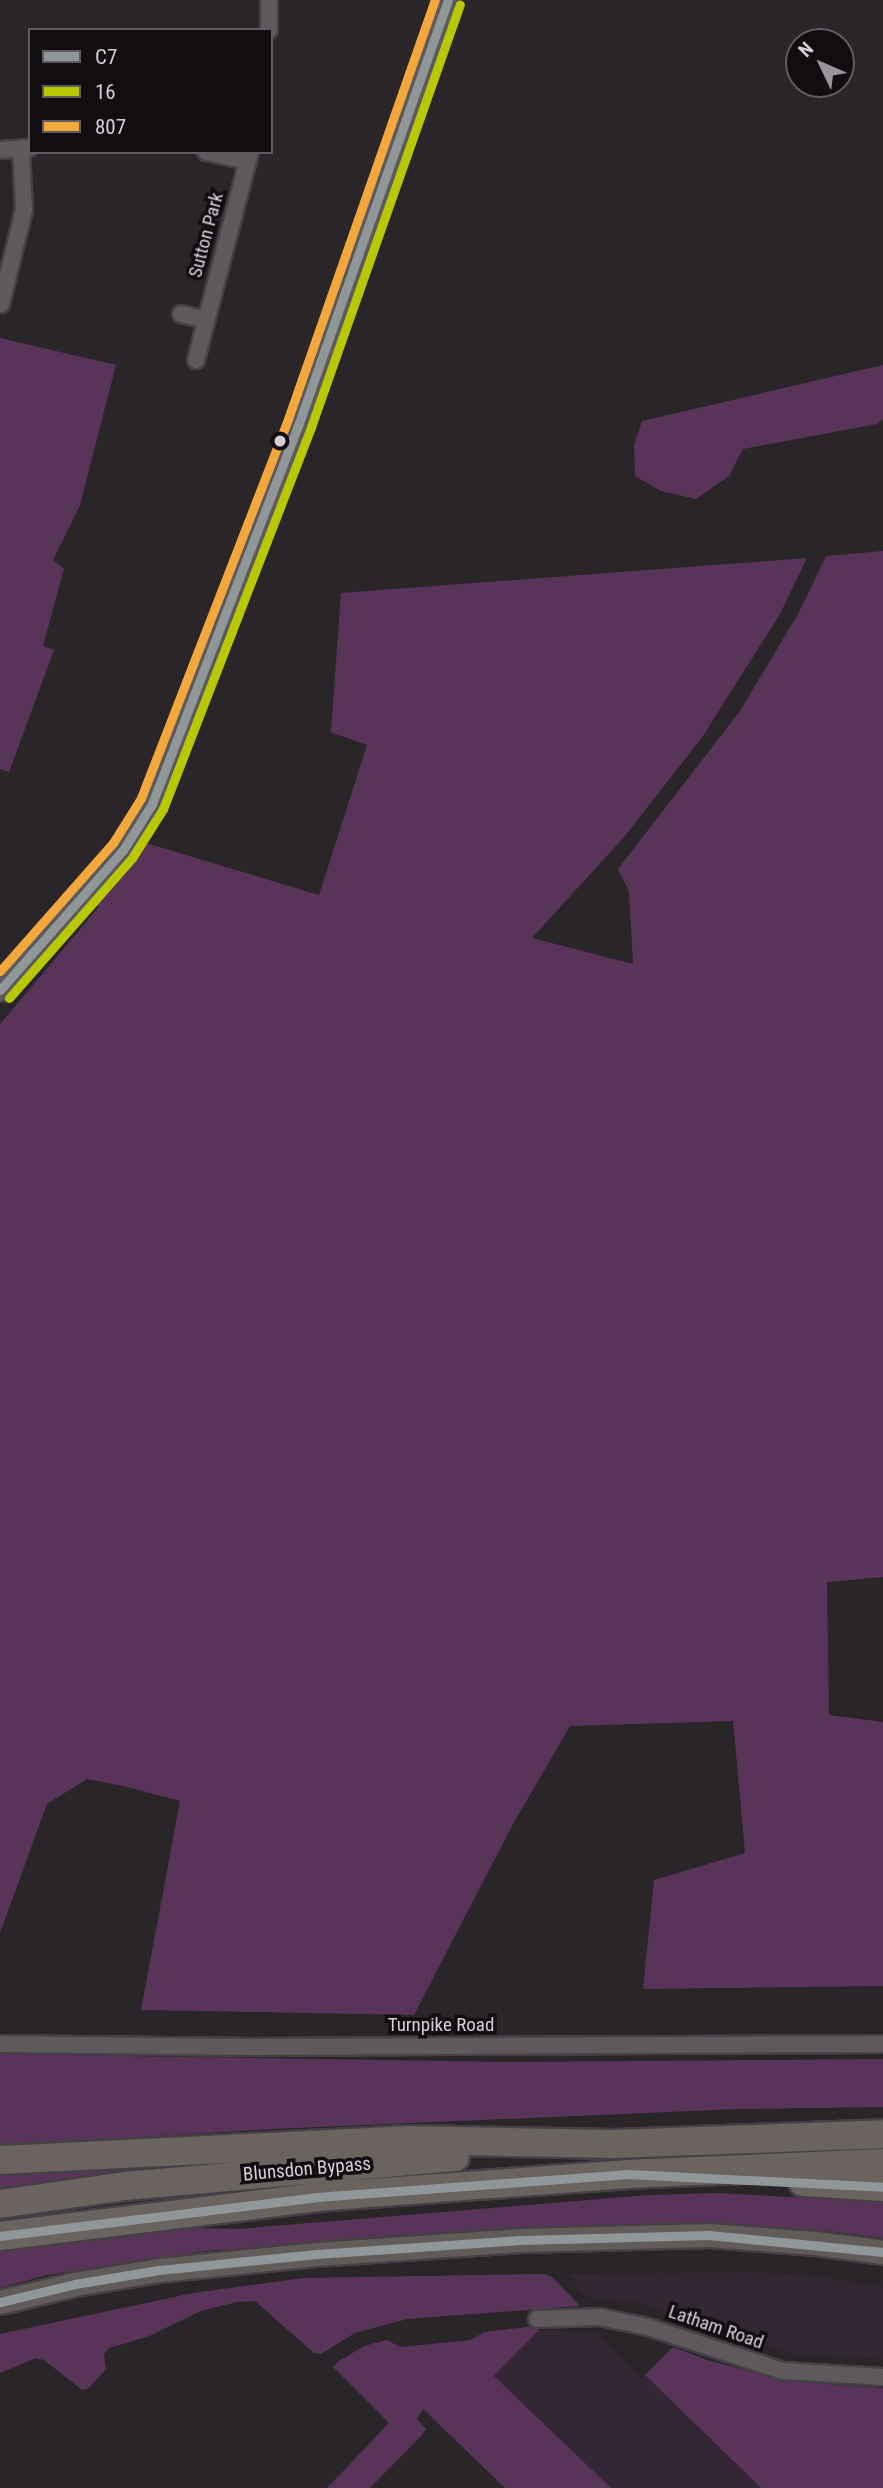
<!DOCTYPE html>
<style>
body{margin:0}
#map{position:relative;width:883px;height:2488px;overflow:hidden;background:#292529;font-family:"Roboto Condensed",sans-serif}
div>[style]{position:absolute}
.built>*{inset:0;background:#332733}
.green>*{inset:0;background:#593459;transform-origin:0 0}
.roads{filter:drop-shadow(2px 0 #454045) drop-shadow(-2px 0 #454045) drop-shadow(0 2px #454045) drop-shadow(0 -2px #454045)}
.street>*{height:16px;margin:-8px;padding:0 8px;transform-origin:8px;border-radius:8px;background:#5d595c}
.secondary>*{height:21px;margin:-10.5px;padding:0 10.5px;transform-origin:10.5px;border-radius:10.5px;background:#5d595c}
.primary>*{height:23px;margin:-11.5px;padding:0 11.5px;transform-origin:11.5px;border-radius:11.5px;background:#615b59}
.highway>*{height:28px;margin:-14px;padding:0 14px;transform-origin:14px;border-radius:14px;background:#6a635f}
.bus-1>*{height:9px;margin:-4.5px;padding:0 4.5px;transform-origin:4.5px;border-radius:4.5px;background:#909799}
.bus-2>*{height:9px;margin:-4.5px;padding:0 4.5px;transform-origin:4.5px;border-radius:4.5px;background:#b8c904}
.bus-3>*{height:9px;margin:-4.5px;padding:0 4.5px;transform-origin:4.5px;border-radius:4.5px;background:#f2a83b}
.dots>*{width:19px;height:19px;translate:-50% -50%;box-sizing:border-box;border:4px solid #110d11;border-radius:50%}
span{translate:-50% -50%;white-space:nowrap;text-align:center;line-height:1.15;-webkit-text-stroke:7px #110d11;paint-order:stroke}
.street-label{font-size:19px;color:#d6d0d6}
.legend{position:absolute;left:28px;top:28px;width:245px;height:126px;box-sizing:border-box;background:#110d11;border:2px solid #605b60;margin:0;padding:9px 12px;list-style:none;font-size:21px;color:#d6d0d6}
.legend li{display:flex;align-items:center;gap:14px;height:35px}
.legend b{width:35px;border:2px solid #605b60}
.north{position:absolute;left:785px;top:28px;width:70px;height:70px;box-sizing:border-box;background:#110d11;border:2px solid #605b60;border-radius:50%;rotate:314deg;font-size:19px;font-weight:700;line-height:28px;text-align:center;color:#d6d0d6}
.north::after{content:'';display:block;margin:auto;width:24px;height:32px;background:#999499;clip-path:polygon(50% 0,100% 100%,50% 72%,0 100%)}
</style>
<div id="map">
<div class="built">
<div style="clip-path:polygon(755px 2272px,807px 2275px,883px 2287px,883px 2359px,799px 2355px,749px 2343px,643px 2304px,589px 2297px,582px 2294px,568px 2274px)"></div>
<div style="clip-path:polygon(539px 2330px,597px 2333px,642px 2378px,645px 2375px,761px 2488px,611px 2488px,494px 2376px)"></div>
</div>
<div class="green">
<div style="clip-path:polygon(0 338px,116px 365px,80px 505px,53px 560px,64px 569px,43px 646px,54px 650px,9px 772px,0 769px)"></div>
<div style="clip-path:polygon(883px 365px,883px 419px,877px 424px,743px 449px,729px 476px,696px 499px,661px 491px,635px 476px,634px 445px,642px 421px)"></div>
<div style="clip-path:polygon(883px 551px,883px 1577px,827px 1582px,829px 1715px,883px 1722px,883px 1986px,643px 1989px,654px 1880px,745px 1853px,733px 1721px,570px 1726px,513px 1824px,414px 2015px,141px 2010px,180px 1801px,123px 1786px,87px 1779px,47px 1804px,0 1933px,0 1024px,99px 907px,95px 905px,146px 843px,319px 895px,367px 745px,331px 732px,341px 593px,807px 558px,780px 614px,703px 736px,625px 836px,532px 938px,633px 964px,629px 891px,618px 869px,740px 711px,798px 614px,826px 556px)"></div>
<div style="clip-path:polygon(0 2054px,508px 2062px,883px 2059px,883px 2107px,738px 2109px,273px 2129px,0 2146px)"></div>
<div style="clip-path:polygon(226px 2163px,103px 2177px,0 2191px,0 2173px)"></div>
<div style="left:343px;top:2174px;width:7px;height:345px;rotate:82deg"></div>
<div style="clip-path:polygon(717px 2193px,883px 2202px,883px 2238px,821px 2230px,690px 2223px,461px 2232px,206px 2251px,47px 2275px,0 2288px,0 2250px,156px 2227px,237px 2229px,649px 2195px)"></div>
<div style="clip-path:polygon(544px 2274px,552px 2277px,580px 2306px,407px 2319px,355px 2333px,321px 2354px,314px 2353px,255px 2301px,237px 2302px,201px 2311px,147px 2337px,109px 2348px,104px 2354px,106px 2369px,89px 2388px,82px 2390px,44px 2360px,36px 2358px,0 2373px,0 2334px,193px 2293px,303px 2278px)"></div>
<div style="clip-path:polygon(535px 2326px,539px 2330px,494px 2376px,611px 2488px,505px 2488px,423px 2409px,417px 2419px,426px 2429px,422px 2435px,370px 2488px,327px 2488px,389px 2423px,333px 2367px,339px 2361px,364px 2346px,387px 2340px,400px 2347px,471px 2340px,484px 2332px)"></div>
<div style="clip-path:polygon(673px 2347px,707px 2360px,787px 2381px,883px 2388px,883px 2488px,761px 2488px,645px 2375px)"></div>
</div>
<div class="roads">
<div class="street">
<div style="left:269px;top:0;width:30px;rotate:90deg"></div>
<div style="left:0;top:150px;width:29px;rotate:-4deg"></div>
<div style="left:206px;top:152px;width:42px;rotate:12.4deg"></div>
<div style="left:1px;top:304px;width:97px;rotate:-76.3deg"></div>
<div style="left:24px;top:210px;width:62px;rotate:-92.8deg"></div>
<div style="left:181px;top:314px;width:26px;rotate:13deg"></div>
<div style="left:196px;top:360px;width:215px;rotate:-75.4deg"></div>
<div style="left:0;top:2044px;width:250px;rotate:0.7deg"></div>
<div style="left:250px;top:2047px;width:633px;rotate:-0.27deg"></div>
<div style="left:537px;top:2319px;width:63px;rotate:-1.8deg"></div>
<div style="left:600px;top:2317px;width:49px;rotate:11.8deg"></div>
<div style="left:648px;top:2327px;width:142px;rotate:18.1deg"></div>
<div style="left:783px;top:2371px;width:100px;rotate:3.4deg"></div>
</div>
<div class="secondary">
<div style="left:0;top:990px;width:186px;rotate:-48.7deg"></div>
<div style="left:123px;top:850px;width:54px;rotate:-57.8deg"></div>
<div style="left:152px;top:804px;width:408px;rotate:-68.9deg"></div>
<div style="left:299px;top:423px;width:448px;rotate:-70.6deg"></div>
</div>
<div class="primary">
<div style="left:0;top:2302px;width:77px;rotate:-13.5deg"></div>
<div style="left:75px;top:2284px;width:85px;rotate:-9.5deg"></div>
<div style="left:159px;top:2270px;width:158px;rotate:-5.8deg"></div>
<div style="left:316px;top:2254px;width:205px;rotate:-3.9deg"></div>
<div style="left:521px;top:2240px;width:188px;rotate:-1.5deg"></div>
<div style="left:709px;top:2235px;width:106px;rotate:4.3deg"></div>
<div style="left:815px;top:2243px;width:69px;rotate:7.5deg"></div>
</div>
<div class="highway">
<div style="left:0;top:2160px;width:407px;rotate:-2.8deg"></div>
<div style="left:407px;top:2140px;width:207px;rotate:1.1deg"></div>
<div style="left:614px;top:2144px;width:269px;rotate:-2.1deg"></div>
<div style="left:803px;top:2182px;width:80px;rotate:3.6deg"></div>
<div style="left:0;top:2204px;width:126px;rotate:-8.2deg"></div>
<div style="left:125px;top:2186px;width:331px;rotate:-5deg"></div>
<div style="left:0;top:2236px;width:318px;rotate:-7deg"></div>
<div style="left:316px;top:2197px;width:314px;rotate:-4.2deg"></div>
<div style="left:629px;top:2174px;width:254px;rotate:-2.5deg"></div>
</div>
</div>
<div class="bus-1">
<div style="left:0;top:990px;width:186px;rotate:-48.7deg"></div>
<div style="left:123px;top:850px;width:54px;rotate:-57.8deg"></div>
<div style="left:152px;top:804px;width:408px;rotate:-68.9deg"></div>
<div style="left:299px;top:423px;width:448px;rotate:-70.6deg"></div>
<div style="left:0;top:2236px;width:318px;rotate:-7deg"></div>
<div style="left:316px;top:2197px;width:314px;rotate:-4.2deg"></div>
<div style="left:629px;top:2174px;width:254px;rotate:2.9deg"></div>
<div style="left:0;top:2302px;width:77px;rotate:-13.5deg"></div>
<div style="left:75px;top:2284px;width:85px;rotate:-9.5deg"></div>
<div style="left:159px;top:2270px;width:158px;rotate:-5.8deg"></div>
<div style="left:316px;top:2254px;width:205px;rotate:-3.9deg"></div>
<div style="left:521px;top:2240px;width:188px;rotate:-1.5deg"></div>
<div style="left:709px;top:2235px;width:175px;rotate:5.6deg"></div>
</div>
<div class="bus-2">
<div style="left:9px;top:998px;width:186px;rotate:-48.7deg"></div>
<div style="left:132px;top:858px;width:58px;rotate:-57.7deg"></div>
<div style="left:163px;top:809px;width:410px;rotate:-68.8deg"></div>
<div style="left:311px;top:427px;width:448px;rotate:-70.6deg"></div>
</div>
<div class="bus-3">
<div style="left:0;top:971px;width:171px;rotate:-48.6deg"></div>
<div style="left:113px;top:843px;width:53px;rotate:-58.1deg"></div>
<div style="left:141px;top:798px;width:407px;rotate:-68.8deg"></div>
<div style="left:288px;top:419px;width:444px;rotate:-70.7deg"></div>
</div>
<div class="dots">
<div style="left:280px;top:441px;background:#d6d0d6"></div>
</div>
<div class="street-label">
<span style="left:206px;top:235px;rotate:-75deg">Sutton Park</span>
<span style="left:441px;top:2025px">Turnpike Road</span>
<span style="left:307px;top:2169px;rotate:-5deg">Blunsdon Bypass</span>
<span style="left:716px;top:2327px;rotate:19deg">Latham Road</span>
</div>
<ul class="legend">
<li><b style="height:9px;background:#909799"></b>C7</li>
<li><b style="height:9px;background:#b8c904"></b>16</li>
<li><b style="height:9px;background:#f2a83b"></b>807</li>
</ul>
<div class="north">N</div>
</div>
